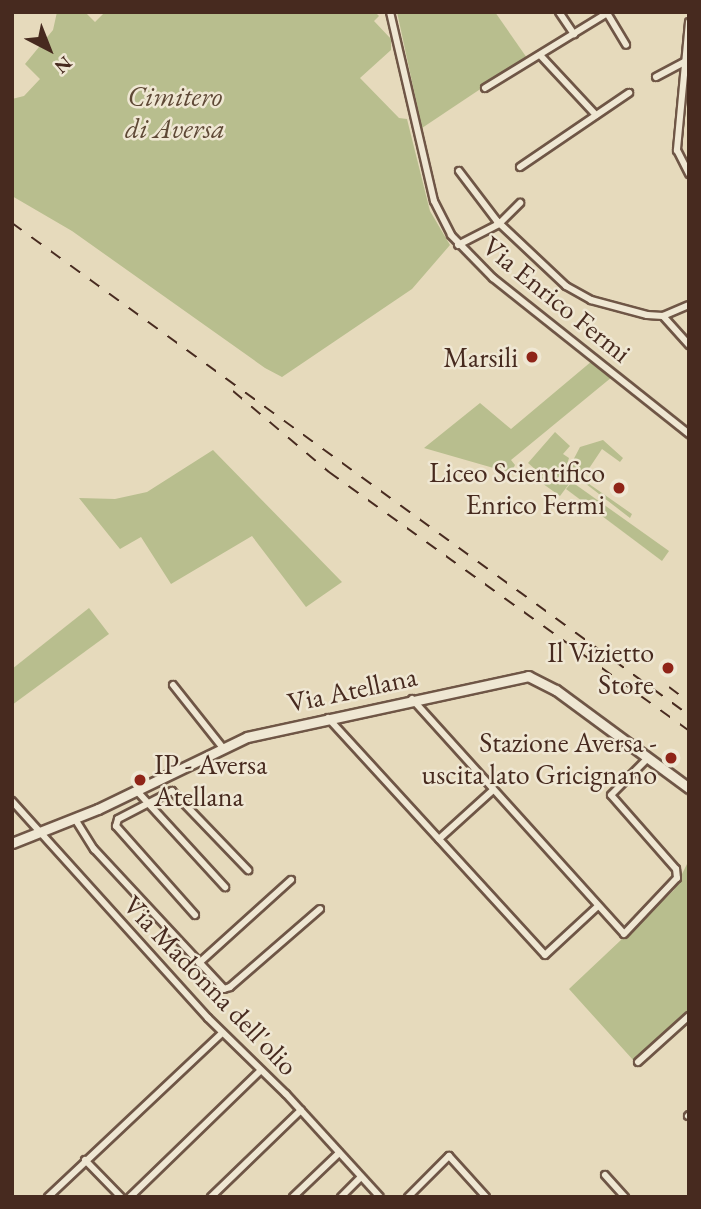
<!DOCTYPE html>
<style>
body{margin:0}
#map{position:relative;width:701px;height:1209px;overflow:hidden;background:#e6dabc;font-family:"EB Garamond",serif}
div>[style]{position:absolute}
.green>*{inset:0;background:#b8be8e}
.roads{filter:drop-shadow(2px 0 #6f5646) drop-shadow(-2px 0 #6f5646) drop-shadow(0 2px #6f5646) drop-shadow(0 -2px #6f5646)}
.minor>*{height:6px;margin:-3px;padding:0 3px;transform-origin:3px;border-radius:3px;background:#efe7d3}
.secondary>*{height:9px;margin:-4.5px;padding:0 4.5px;transform-origin:4.5px;border-radius:4.5px;background:#efe7d3}
.rail>*{height:2px;margin-top:-1px;transform-origin:0;background:repeating-linear-gradient(90deg,#472a1f 0 12px,transparent 0 24px)}
.dots>*{width:19px;height:19px;translate:-50% -50%;box-sizing:border-box;border:4px solid #efe7d3;border-radius:50%}
span{translate:-50% -50%;white-space:nowrap;text-align:center;line-height:1.15;-webkit-text-stroke:5px #efe7d3;paint-order:stroke}
.park-label{font-size:28px;color:#5e4835;font-style:italic}
.street-label{font-size:28px;color:#472a1f}
.poi-label{font-size:28px;color:#472a1f}
.right{translate:-100% -50%;text-align:right}
.left{translate:0 -50%;text-align:left}
.frame{position:absolute;inset:0;border:14px solid #472a1f;pointer-events:none}
.north{position:absolute;left:14px;top:14px;width:70px;height:70px;-webkit-text-stroke:5px #efe7d3;paint-order:stroke;rotate:138deg;font-size:19px;font-weight:700;line-height:28px;text-align:center;color:#472a1f}
.north::after{content:'';display:block;margin:auto;width:24px;height:32px;background:#472a1f;clip-path:polygon(50% 0,100% 100%,50% 72%,0 100%)}
</style>
<div id="map">
<div class="green">
<div style="clip-path:polygon(57px 12px,85px 12px,95px 22px,105px 12px,375px 12px,379px 16px,374px 21px,391px 39px,391px 50px,360px 78px,399px 118px,407px 119px,430px 211px,450px 245px,412px 289px,282px 377px,265px 368px,72px 231px,12px 196px,12px 99px,24px 96px,40px 79px,25px 64px,53px 30px)"></div>
<div style="clip-path:polygon(397px 12px,495px 12px,527px 58px,422px 128px)"></div>
<div style="clip-path:polygon(592px 361px,612px 377px,511px 460px,515px 465px,511px 473px,424px 448px,480px 403px,511px 429px)"></div>
<div style="clip-path:polygon(555px 432px,570px 446px,563px 454px,569px 458px,565px 471px,572px 480px,560px 496px,539px 481px,543px 476px,528px 463px)"></div>
<div style="clip-path:polygon(603px 440px,623px 458px,620px 462px,602px 449px,582px 479px,632px 514px,630px 518px,568px 470px,580px 447px)"></div>
<div style="clip-path:polygon(213px 450px,342px 582px,306px 607px,252px 536px,171px 584px,141px 537px,120px 549px,79px 498px,115px 499px,147px 492px)"></div>
<div style="clip-path:polygon(572px 482px,669px 551px,662px 561px,566px 489px)"></div>
<div style="clip-path:polygon(89px 608px,109px 634px,12px 705px,12px 669px)"></div>
<div style="clip-path:polygon(689px 860px,689px 1012px,634px 1061px,569px 989px,674px 890px)"></div>
</div>
<div class="roads">
<div class="minor">
<div style="left:390px;top:12px;width:194px;rotate:76.9deg"></div>
<div style="left:434px;top:201px;width:38px;rotate:63deg"></div>
<div style="left:451px;top:235px;width:60px;rotate:45.7deg"></div>
<div style="left:493px;top:278px;width:251px;rotate:38.5deg"></div>
<div style="left:559px;top:12px;width:27px;rotate:56deg"></div>
<div style="left:607px;top:13px;width:37px;rotate:59deg"></div>
<div style="left:689px;top:22px;width:129px;rotate:95.4deg"></div>
<div style="left:677px;top:150px;width:27px;rotate:63deg"></div>
<div style="left:540px;top:55px;width:82px;rotate:47deg"></div>
<div style="left:656px;top:77px;width:32px;rotate:-28deg"></div>
<div style="left:485px;top:88px;width:145px;rotate:-31.5deg"></div>
<div style="left:520px;top:167px;width:132px;rotate:-34.2deg"></div>
<div style="left:459px;top:171px;width:63px;rotate:52.8deg"></div>
<div style="left:497px;top:221px;width:95px;rotate:43.3deg"></div>
<div style="left:566px;top:286px;width:29px;rotate:29deg"></div>
<div style="left:591px;top:300px;width:58px;rotate:15deg"></div>
<div style="left:647px;top:315px;width:16px;rotate:4deg"></div>
<div style="left:663px;top:316px;width:28px;rotate:-23deg"></div>
<div style="left:458px;top:245px;width:46px;rotate:-27.1deg"></div>
<div style="left:499px;top:224px;width:30px;rotate:-45deg"></div>
<div style="left:663px;top:316px;width:39px;rotate:48deg"></div>
<div style="left:173px;top:685px;width:80px;rotate:51.6deg"></div>
<div style="left:412px;top:699px;width:316px;rotate:47.9deg"></div>
<div style="left:624px;top:934px;width:77px;rotate:-46.6deg"></div>
<div style="left:677px;top:878px;width:9px;rotate:-96deg"></div>
<div style="left:676px;top:869px;width:98px;rotate:-131.3deg"></div>
<div style="left:611px;top:795px;width:52px;rotate:-45deg"></div>
<div style="left:328px;top:718px;width:321px;rotate:47.5deg"></div>
<div style="left:545px;top:955px;width:72px;rotate:-42.8deg"></div>
<div style="left:136px;top:790px;width:132px;rotate:47.5deg"></div>
<div style="left:12px;top:801px;width:292px;rotate:47.9deg"></div>
<div style="left:208px;top:1018px;width:109px;rotate:44.3deg"></div>
<div style="left:286px;top:1094px;width:139px;rotate:47.6deg"></div>
<div style="left:75px;top:819px;width:36px;rotate:58deg"></div>
<div style="left:94px;top:849px;width:191px;rotate:47.1deg"></div>
<div style="left:224px;top:989px;width:6px;rotate:-18deg"></div>
<div style="left:230px;top:987px;width:119px;rotate:-40.9deg"></div>
<div style="left:439px;top:839px;width:73px;rotate:-42.2deg"></div>
<div style="left:195px;top:915px;width:119px;rotate:-131.6deg"></div>
<div style="left:116px;top:826px;width:7px;rotate:-74deg"></div>
<div style="left:118px;top:819px;width:61px;rotate:-27.4deg"></div>
<div style="left:172px;top:791px;width:110px;rotate:46.1deg"></div>
<div style="left:199px;top:963px;width:124px;rotate:-42.1deg"></div>
<div style="left:638px;top:1062px;width:69px;rotate:-42deg"></div>
<div style="left:688px;top:1116px;width:1px;rotate:-45deg"></div>
<div style="left:85px;top:1160px;width:52px;rotate:45.8deg"></div>
<div style="left:605px;top:1175px;width:30px;rotate:48deg"></div>
<div style="left:48px;top:1197px;width:239px;rotate:-43.3deg"></div>
<div style="left:130px;top:1197px;width:182px;rotate:-44.1deg"></div>
<div style="left:211px;top:1197px;width:125px;rotate:-44deg"></div>
<div style="left:293px;top:1197px;width:64px;rotate:-43.7deg"></div>
<div style="left:341px;top:1197px;width:28px;rotate:-45deg"></div>
<div style="left:408px;top:1197px;width:58px;rotate:-45deg"></div>
<div style="left:449px;top:1156px;width:55px;rotate:47.9deg"></div>
</div>
<div class="secondary">
<div style="left:12px;top:843px;width:92px;rotate:-21.6deg"></div>
<div style="left:98px;top:809px;width:165px;rotate:-25.8deg"></div>
<div style="left:247px;top:737px;width:288px;rotate:-12.2deg"></div>
<div style="left:528px;top:676px;width:31px;rotate:27deg"></div>
<div style="left:556px;top:690px;width:165px;rotate:36.4deg"></div>
</div>
</div>
<div class="rail">
<div style="left:12px;top:223px;width:837px;rotate:36.01deg"></div>
<div style="left:233px;top:391px;width:126px;rotate:40.2deg"></div>
<div style="left:329px;top:472px;width:443px;rotate:35.7deg"></div>
<div style="left:669px;top:687px;width:25px;rotate:37deg"></div>
</div>
<div class="dots">
<div style="left:532px;top:357px;background:#8f2418"></div>
<div style="left:619px;top:488px;background:#8f2418"></div>
<div style="left:668px;top:668px;background:#8f2418"></div>
<div style="left:671px;top:758px;background:#8f2418"></div>
<div style="left:140px;top:780px;background:#8f2418"></div>
</div>
<div class="park-label">
<span style="left:175px;top:112px">Cimitero<br>di Aversa</span>
</div>
<div class="street-label">
<span style="left:557px;top:299px;rotate:39deg">Via Enrico Fermi</span>
<span style="left:352px;top:689px;rotate:-12deg">Via Atellana</span>
<span style="left:211px;top:985px;rotate:46deg">Via Madonna dell'olio</span>
</div>
<div class="poi-label">
<span class="right" style="left:518px;top:357px">Marsili</span>
<span class="right" style="left:605px;top:488px">Liceo Scientifico<br>Enrico Fermi</span>
<span class="right" style="left:654px;top:668px">Il Vizietto<br>Store</span>
<span class="right" style="left:657px;top:758px">Stazione Aversa -<br>uscita lato Gricignano</span>
<span class="left" style="left:154px;top:780px">IP - Aversa<br>Atellana</span>
</div>
<div class="frame"></div>
<div class="north">N</div>
</div>
